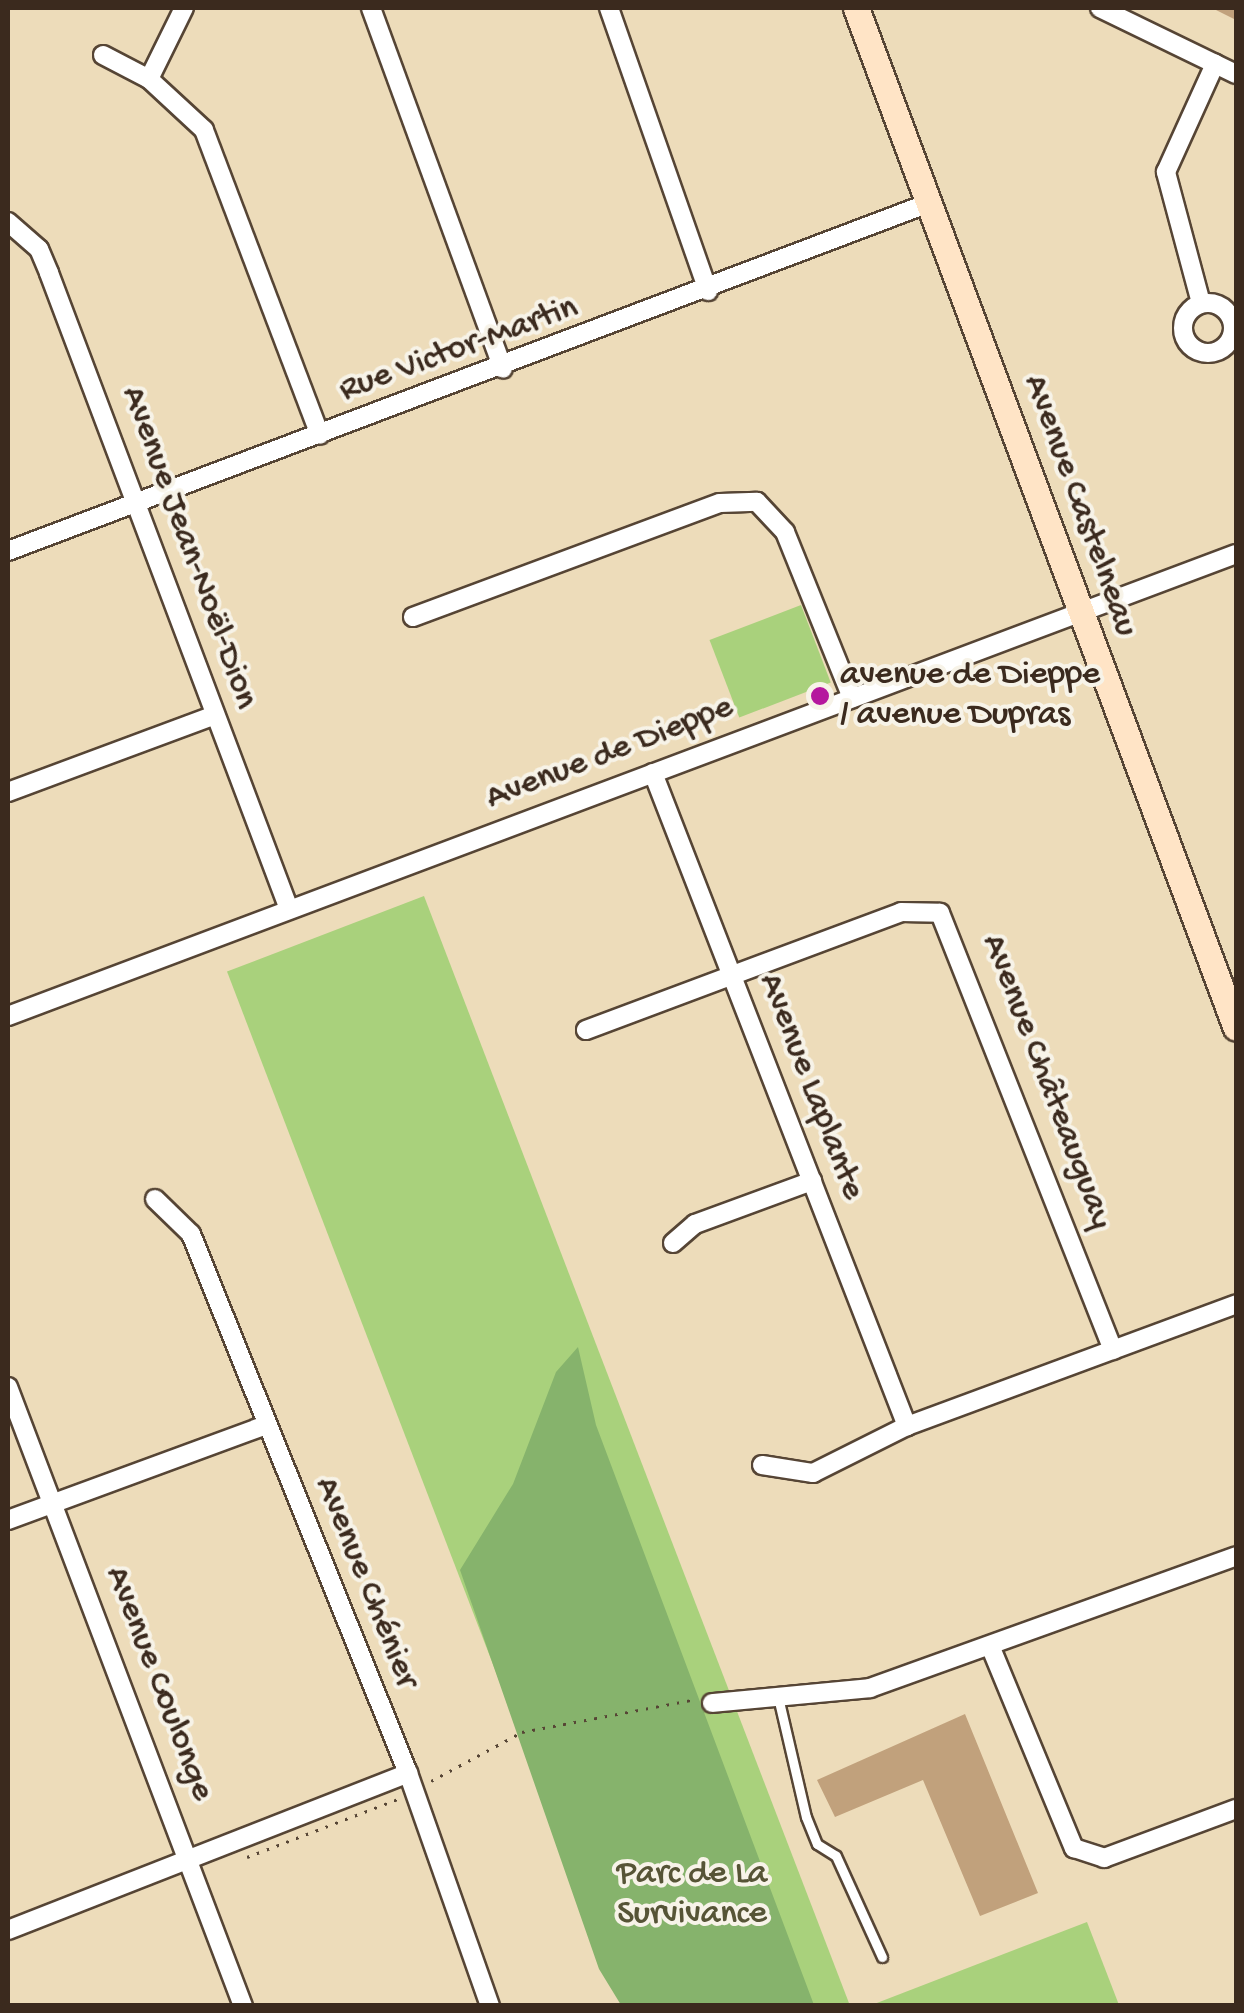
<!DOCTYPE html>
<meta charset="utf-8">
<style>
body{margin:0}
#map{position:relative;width:1244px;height:2013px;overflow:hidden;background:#eddcba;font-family:"Gochi Hand",sans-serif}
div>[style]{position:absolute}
.green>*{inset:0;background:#a9d17c;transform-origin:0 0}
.forest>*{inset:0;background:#86b36c}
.building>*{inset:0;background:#c1a17c}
.path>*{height:2.5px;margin-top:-1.25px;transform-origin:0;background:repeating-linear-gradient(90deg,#564535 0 2.5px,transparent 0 10.5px)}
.roads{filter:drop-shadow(2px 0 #564535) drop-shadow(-2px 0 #564535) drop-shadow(0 2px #564535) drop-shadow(0 -2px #564535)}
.lane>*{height:9px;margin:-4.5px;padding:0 4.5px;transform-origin:4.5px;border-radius:4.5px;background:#fff}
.street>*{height:18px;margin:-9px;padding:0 9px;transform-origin:9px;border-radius:9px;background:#fff}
.street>.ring{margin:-9px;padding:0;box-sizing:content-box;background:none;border:18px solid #fff;border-radius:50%}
.secondary>*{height:25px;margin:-12.5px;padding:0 12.5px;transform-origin:12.5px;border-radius:12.5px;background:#ffe4c6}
.dots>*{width:28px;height:28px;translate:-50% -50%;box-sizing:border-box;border:5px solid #f7f3e8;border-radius:50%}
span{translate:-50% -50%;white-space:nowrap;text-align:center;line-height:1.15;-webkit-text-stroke:8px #f7f3e8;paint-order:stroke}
.street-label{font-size:35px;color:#3b2a1e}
.poi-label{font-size:35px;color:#3b2a1e}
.left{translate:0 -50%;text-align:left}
.park-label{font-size:35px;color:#565436}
.frame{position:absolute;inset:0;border:10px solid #3b2a1e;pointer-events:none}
</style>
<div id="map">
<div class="green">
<div style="left:801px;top:605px;width:83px;height:98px;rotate:69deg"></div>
<div style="left:424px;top:896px;width:1188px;height:211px;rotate:69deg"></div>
<div style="clip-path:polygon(1087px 1922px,1119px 2005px,869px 2006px)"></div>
</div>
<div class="forest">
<div style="clip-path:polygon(578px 1347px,596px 1425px,814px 2005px,621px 2005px,599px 1969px,460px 1570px,513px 1484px,556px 1372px)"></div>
</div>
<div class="building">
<div style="clip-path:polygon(1212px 8px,1236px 8px,1236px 20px)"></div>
<div style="clip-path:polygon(965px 1714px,1038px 1893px,980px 1916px,923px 1780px,835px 1817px,817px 1780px)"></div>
</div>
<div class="path">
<div style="left:431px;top:1781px;width:103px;rotate:-28.3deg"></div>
<div style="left:522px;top:1732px;width:173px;rotate:-10.7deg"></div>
<div style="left:247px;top:1857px;width:162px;rotate:-21deg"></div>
</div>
<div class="roads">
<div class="lane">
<div style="left:778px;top:1697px;width:123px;rotate:76.9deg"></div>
<div style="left:806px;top:1817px;width:29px;rotate:68deg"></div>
<div style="left:817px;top:1844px;width:22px;rotate:32deg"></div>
<div style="left:836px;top:1856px;width:111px;rotate:65.5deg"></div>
</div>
<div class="street">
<div style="left:371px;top:8px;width:384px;rotate:69.9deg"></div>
<div style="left:609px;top:8px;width:300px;rotate:70.7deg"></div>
<div style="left:1100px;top:8px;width:151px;rotate:25.9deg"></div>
<div style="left:103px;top:55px;width:52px;rotate:27.6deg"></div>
<div style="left:149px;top:79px;width:75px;rotate:42.8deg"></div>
<div style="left:204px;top:130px;width:326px;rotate:69.2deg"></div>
<div style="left:149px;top:79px;width:79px;rotate:-63.8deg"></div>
<div style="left:8px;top:222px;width:41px;rotate:41.1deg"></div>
<div style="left:39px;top:249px;width:26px;rotate:67deg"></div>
<div style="left:49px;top:273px;width:680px;rotate:69.33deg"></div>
<div style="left:1201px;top:303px;width:136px;rotate:-105deg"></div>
<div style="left:1166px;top:172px;width:119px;rotate:-65.6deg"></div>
<div class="ring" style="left:1183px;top:303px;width:32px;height:32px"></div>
<div style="left:8px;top:551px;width:985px;rotate:-20.7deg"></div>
<div style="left:413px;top:617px;width:327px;rotate:-20.4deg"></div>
<div style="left:720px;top:503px;width:37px;rotate:-2deg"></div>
<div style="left:757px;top:502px;width:41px;rotate:47deg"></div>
<div style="left:785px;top:532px;width:179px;rotate:68deg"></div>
<div style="left:653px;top:773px;width:701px;rotate:68.75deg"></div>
<div style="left:8px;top:792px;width:221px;rotate:-20.4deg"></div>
<div style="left:8px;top:1016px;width:1312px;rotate:-20.62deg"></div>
<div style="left:586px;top:1030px;width:336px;rotate:-20.5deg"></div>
<div style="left:901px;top:912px;width:39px;rotate:1deg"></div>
<div style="left:940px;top:913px;width:470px;rotate:68.4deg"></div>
<div style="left:155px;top:1199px;width:50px;rotate:44.2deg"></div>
<div style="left:191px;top:1234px;width:581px;rotate:68.07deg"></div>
<div style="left:408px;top:1773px;width:247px;rotate:70.6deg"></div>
<div style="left:673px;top:1243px;width:29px;rotate:-41deg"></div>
<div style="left:695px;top:1224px;width:125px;rotate:-20.2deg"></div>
<div style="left:8px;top:1387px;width:662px;rotate:69.21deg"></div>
<div style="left:762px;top:1465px;width:52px;rotate:8.9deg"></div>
<div style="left:813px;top:1473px;width:105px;rotate:-26.6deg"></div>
<div style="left:907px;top:1426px;width:351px;rotate:-20.3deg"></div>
<div style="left:8px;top:1520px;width:273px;rotate:-20.2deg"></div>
<div style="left:991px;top:1648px;width:217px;rotate:67.5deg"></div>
<div style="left:1074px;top:1848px;width:32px;rotate:18deg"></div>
<div style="left:1104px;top:1858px;width:141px;rotate:-20.4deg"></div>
<div style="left:712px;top:1703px;width:159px;rotate:-5.4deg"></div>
<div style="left:870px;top:1688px;width:389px;rotate:-19.8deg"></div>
<div style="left:8px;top:1930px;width:430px;rotate:-21.4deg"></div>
</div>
<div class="secondary">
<div style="left:856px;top:8px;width:1088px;rotate:69.57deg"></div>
</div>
</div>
<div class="dots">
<div style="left:820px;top:696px;background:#b5179e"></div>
</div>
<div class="street-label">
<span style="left:459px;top:350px;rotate:-20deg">Rue Victor-Martin</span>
<span style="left:1079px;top:506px;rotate:70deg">Avenue Castelneau</span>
<span style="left:188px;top:548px;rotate:70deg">Avenue Jean-Noël-Dion</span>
<span style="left:610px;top:754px;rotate:-21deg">Avenue de Dieppe</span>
<span style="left:1046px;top:1082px;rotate:69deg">Avenue Châteauguay</span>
<span style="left:810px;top:1087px;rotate:69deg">Avenue Laplante</span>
<span style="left:365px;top:1583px;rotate:68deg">Avenue Chénier</span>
<span style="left:158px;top:1684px;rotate:69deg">Avenue Coulonge</span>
</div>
<div class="poi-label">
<span class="left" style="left:840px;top:696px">avenue de Dieppe<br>/ avenue Dupras</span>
</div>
<div class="park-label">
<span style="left:692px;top:1895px">Parc de La<br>Survivance</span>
</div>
<div class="frame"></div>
</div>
